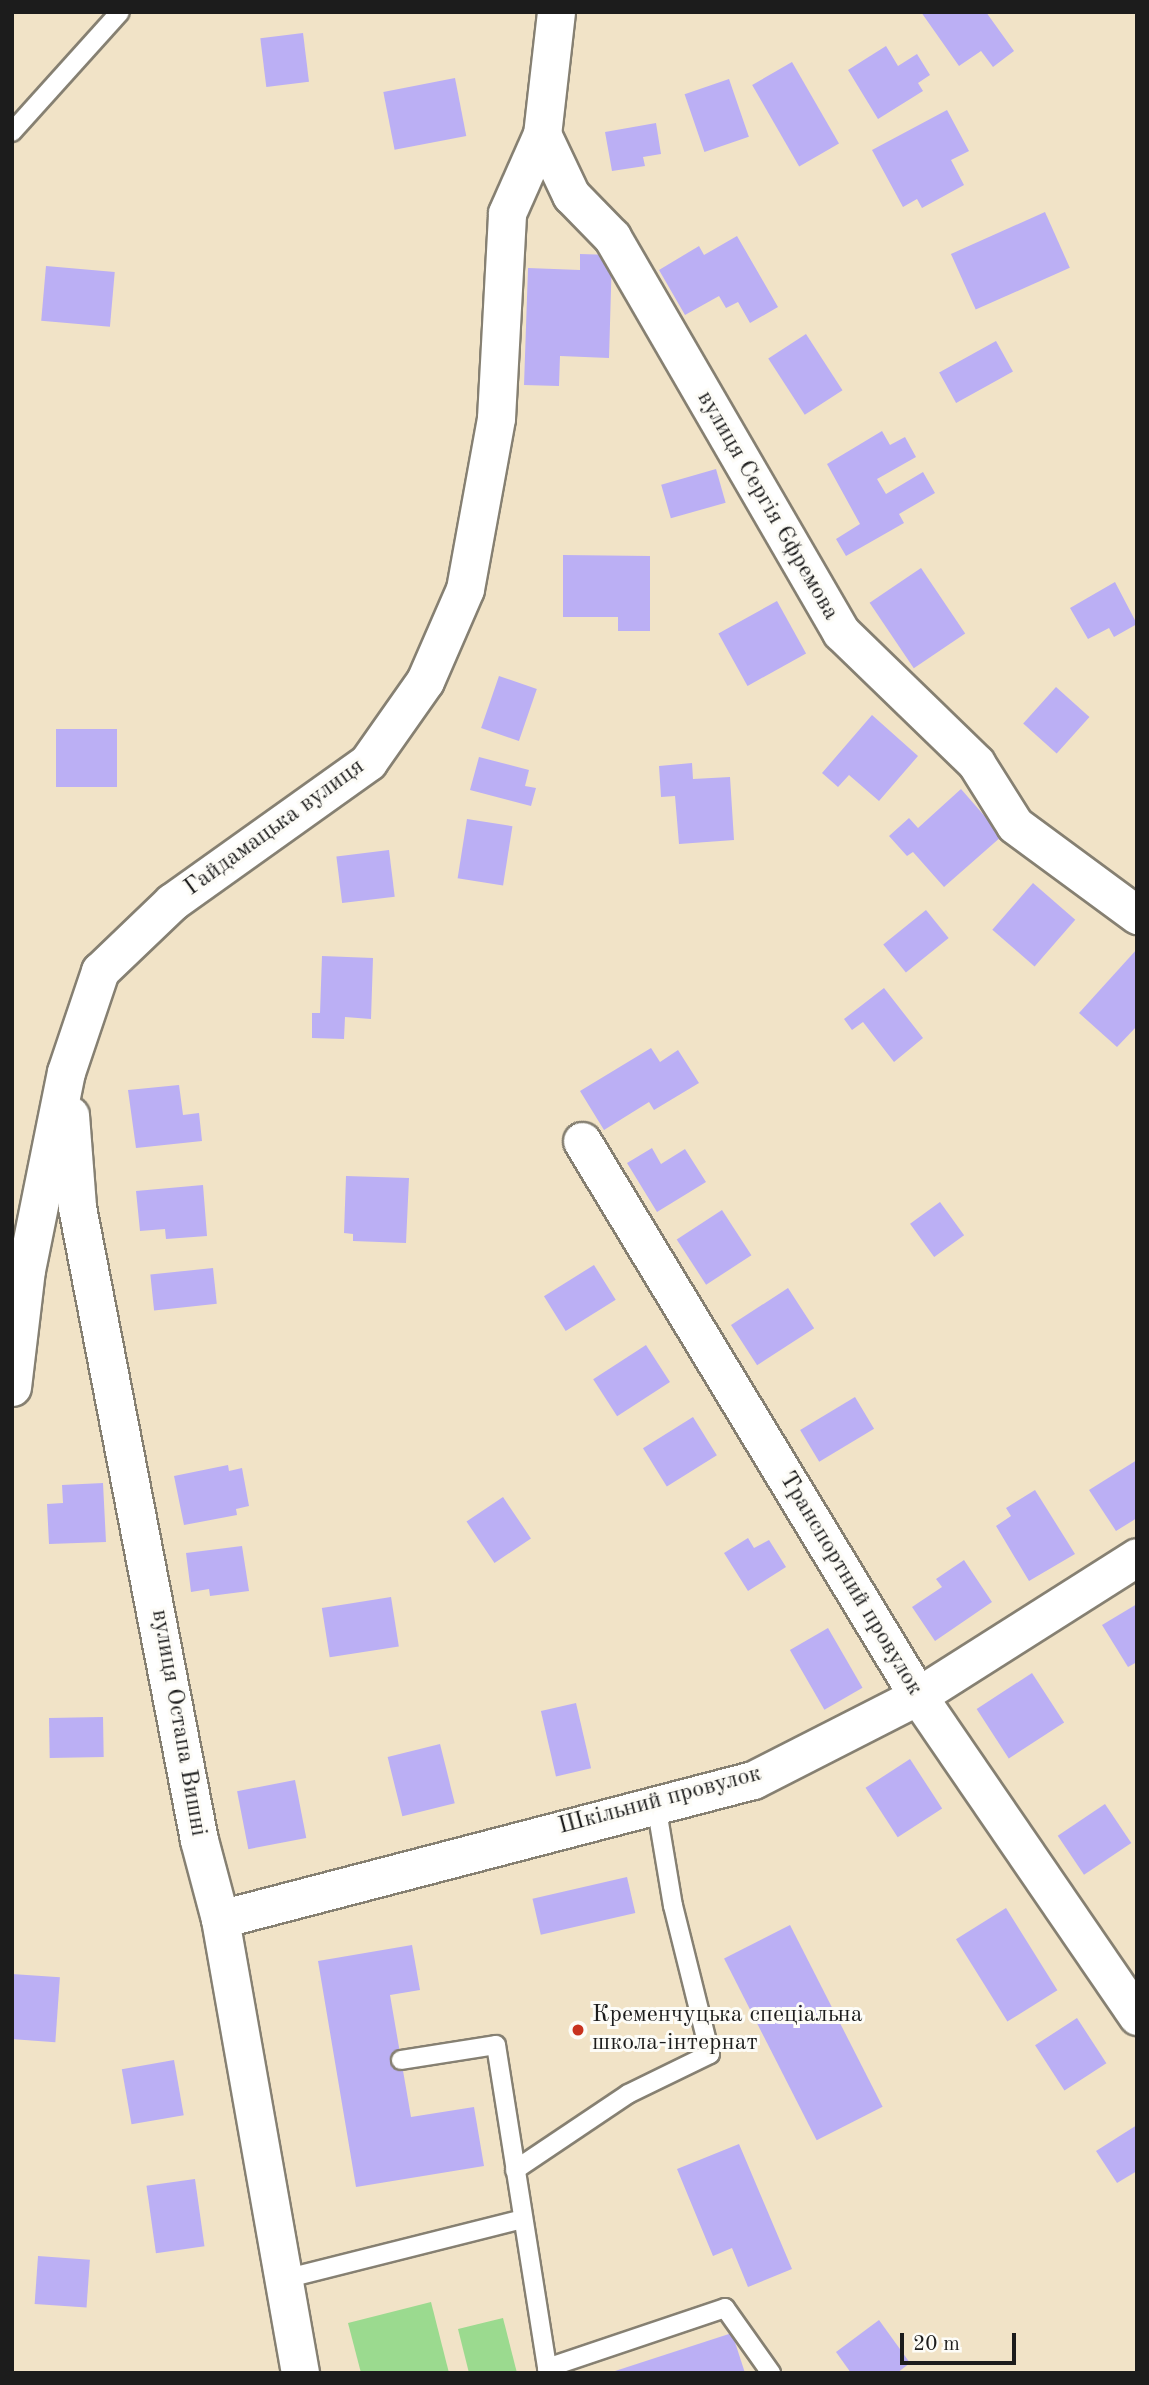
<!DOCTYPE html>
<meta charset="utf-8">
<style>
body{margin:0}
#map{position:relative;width:1149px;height:2385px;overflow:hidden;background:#f1e3c7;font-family:"Old Standard TT",serif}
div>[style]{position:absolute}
.green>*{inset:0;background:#9bda8f}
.building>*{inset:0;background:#bbaff4;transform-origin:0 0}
.roads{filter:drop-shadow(2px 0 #868072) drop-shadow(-2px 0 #868072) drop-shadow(0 2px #868072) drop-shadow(0 -2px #868072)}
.service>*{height:18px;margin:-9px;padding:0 9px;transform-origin:9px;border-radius:9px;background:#fff}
.minor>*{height:37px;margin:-18.5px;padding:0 18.5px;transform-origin:18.5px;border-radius:18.5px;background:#fff}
.dots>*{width:19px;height:19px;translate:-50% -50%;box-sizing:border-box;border:4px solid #fdfcf7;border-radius:50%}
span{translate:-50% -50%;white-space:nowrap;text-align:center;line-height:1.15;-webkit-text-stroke:6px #fdfcf7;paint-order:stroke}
.street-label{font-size:24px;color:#1c1c1c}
.poi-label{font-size:24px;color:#1c1c1c}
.left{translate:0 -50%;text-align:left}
.frame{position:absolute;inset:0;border:14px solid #1c1c1c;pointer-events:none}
.scale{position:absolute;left:900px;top:2333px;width:116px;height:32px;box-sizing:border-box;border:4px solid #1c1c1c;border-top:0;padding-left:9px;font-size:21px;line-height:24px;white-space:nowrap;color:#1c1c1c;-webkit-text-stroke:5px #fdfcf7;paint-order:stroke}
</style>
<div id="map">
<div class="green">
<div style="clip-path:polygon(431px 2302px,449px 2373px,361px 2373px,348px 2323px)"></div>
<div style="clip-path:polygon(503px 2318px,517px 2373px,469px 2373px,458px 2329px)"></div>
</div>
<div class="building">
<div style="clip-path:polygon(921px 12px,986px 12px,1014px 51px,993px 67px,981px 51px,959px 66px)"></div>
<div style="left:303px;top:33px;width:49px;height:43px;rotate:83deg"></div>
<div style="clip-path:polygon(886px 46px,898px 66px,917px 54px,930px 75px,918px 83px,923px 91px,878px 119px,848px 70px)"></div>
<div style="left:792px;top:62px;width:94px;height:46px;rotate:60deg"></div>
<div style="left:455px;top:78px;width:59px;height:73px;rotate:79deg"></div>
<div style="left:729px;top:79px;width:61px;height:47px;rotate:71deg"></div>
<div style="clip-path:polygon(947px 110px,969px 151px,951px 160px,964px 185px,922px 208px,917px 199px,903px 207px,872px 150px)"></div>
<div style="clip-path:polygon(656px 123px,661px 154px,643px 157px,645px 166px,612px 171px,605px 132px)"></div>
<div style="left:1045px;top:212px;width:61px;height:103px;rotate:66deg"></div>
<div style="clip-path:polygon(737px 236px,778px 307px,750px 323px,738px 302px,726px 308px,719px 296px,685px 315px,659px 270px,699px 246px,704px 255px)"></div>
<div style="clip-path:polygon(580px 254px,612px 255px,609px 358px,560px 356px,559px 386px,524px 385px,528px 268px,580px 270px)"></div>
<div style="left:46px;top:266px;width:69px;height:55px;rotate:5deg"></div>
<div style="left:806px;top:334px;width:67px;height:45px;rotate:57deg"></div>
<div style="left:996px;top:341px;width:35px;height:65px;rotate:61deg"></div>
<div style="clip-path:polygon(882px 431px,890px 445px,905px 437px,916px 457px,877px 479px,886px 494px,923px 472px,935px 493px,899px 514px,904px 523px,846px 556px,836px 539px,860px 524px,827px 464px)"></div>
<div style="left:716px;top:469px;width:35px;height:57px;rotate:74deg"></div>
<div style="clip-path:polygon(563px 555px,650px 556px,650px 631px,618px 631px,618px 617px,563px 617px)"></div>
<div style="left:921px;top:568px;width:79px;height:62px;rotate:56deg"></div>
<div style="clip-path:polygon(1115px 582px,1137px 624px,1114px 637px,1109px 628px,1088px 639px,1070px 608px)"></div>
<div style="left:777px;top:601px;width:60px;height:67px;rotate:61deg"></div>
<div style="left:499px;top:676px;width:40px;height:55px;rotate:19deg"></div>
<div style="left:1056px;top:687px;width:45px;height:49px;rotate:42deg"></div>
<div style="clip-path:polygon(872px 715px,918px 756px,879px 801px,849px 775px,838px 787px,822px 773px)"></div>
<div style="left:56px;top:729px;width:61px;height:58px"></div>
<div style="clip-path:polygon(479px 757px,529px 770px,525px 786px,536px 788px,531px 806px,470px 790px)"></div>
<div style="clip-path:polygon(692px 763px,693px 779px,730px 777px,734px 840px,679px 844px,675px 796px,661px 797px,659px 766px)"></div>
<div style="clip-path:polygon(961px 789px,1002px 836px,944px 887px,913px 852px,907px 856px,889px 836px,909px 818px,918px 828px)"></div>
<div style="left:467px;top:819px;width:46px;height:60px;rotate:9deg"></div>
<div style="left:389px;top:850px;width:47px;height:53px;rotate:83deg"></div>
<div style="left:1033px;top:883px;width:56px;height:62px;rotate:41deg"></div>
<div style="left:926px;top:910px;width:36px;height:55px;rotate:51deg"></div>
<div style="clip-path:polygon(1137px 949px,1137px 1026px,1117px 1047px,1079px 1013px)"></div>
<div style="clip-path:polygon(322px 956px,373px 958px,371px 1019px,345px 1017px,344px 1039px,312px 1038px,312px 1013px,320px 1013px)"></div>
<div style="clip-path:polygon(884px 988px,923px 1038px,894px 1062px,863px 1022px,852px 1030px,844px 1019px)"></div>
<div style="clip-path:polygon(651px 1048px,660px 1062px,678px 1050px,699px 1083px,654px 1110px,649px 1102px,604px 1130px,580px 1091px)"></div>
<div style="clip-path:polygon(179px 1085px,183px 1115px,199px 1113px,202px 1141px,136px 1148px,128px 1090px)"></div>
<div style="clip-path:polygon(652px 1148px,661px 1164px,685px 1149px,706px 1182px,657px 1212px,627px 1163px)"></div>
<div style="clip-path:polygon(346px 1176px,409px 1178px,406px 1243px,353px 1241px,353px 1234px,344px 1233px)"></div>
<div style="clip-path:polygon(203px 1185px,207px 1236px,166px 1239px,165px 1229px,140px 1231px,136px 1191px)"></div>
<div style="left:940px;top:1202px;width:41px;height:37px;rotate:54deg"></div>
<div style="left:722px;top:1210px;width:54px;height:54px;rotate:57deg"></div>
<div style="left:594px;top:1265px;width:41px;height:59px;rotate:58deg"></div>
<div style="left:213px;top:1268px;width:36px;height:63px;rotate:84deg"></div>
<div style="left:788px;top:1288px;width:48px;height:68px;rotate:57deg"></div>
<div style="left:646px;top:1345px;width:44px;height:63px;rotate:57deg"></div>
<div style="left:855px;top:1397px;width:37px;height:64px;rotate:59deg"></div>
<div style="left:693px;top:1417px;width:45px;height:59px;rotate:58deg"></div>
<div style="clip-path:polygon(1137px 1460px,1137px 1518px,1116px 1531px,1089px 1490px)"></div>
<div style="clip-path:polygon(228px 1465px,229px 1471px,242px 1468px,249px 1506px,236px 1509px,237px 1515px,184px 1525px,174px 1476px)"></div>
<div style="clip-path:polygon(103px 1483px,106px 1542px,49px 1544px,47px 1504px,63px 1503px,62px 1485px)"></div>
<div style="clip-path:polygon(1035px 1490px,1075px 1554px,1029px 1581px,996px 1526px,1011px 1516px,1006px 1508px)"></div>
<div style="left:503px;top:1497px;width:50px;height:44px;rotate:56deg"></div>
<div style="clip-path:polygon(748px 1538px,754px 1548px,769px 1540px,786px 1567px,748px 1591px,724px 1553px)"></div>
<div style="clip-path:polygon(242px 1546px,249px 1591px,210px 1596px,209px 1589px,191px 1592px,186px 1553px)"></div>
<div style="clip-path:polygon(964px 1560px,992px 1602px,935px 1641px,912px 1607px,942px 1587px,936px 1579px)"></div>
<div style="left:391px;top:1597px;width:50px;height:70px;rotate:81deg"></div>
<div style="clip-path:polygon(1137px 1604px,1137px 1662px,1128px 1667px,1102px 1625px)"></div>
<div style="left:828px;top:1628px;width:69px;height:44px;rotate:60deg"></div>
<div style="left:1032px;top:1673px;width:59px;height:66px;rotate:57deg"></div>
<div style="left:576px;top:1703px;width:67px;height:36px;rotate:77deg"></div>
<div style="left:103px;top:1717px;width:40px;height:54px;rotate:89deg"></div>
<div style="left:440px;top:1744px;width:61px;height:54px;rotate:76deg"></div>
<div style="left:910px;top:1759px;width:59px;height:53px;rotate:57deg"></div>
<div style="left:295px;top:1780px;width:59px;height:59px;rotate:79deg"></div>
<div style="left:1105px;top:1804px;width:47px;height:57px;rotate:56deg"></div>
<div style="left:627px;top:1877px;width:37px;height:97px;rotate:77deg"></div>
<div style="left:1006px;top:1908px;width:97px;height:59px;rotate:58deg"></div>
<div style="left:790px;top:1925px;width:204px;height:74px;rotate:63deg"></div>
<div style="clip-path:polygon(412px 1945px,420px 1990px,390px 1995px,411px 2117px,474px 2107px,484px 2166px,356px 2187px,318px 1961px)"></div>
<div style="left:12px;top:1974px;width:48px;height:65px;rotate:4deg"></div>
<div style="left:1077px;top:2018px;width:54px;height:50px;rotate:57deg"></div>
<div style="left:174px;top:2060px;width:56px;height:53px;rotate:80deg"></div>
<div style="clip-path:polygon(1137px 2125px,1137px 2171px,1117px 2183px,1096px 2151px)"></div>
<div style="clip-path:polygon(739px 2144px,792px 2269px,748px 2287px,732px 2248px,713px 2256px,677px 2169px)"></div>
<div style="left:195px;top:2179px;width:68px;height:49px;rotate:82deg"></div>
<div style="left:38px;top:2256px;width:52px;height:48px;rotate:4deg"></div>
<div style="clip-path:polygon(879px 2320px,910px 2363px,897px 2373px,851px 2373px,836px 2352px)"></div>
<div style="clip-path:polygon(732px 2333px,745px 2373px,612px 2373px,612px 2372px)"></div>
</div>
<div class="roads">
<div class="service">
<div style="left:12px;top:132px;width:161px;rotate:-48deg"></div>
<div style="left:401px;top:2060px;width:96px;rotate:-9deg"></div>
<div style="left:496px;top:2045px;width:327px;rotate:81deg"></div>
<div style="left:515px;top:2170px;width:136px;rotate:-33.9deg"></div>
<div style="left:628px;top:2094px;width:91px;rotate:-26deg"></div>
<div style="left:710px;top:2054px;width:153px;rotate:-104deg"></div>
<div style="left:673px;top:1906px;width:103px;rotate:-99.5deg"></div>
<div style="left:284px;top:2279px;width:246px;rotate:-14.1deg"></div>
<div style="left:549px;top:2373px;width:5px;rotate:-112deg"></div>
<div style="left:547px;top:2368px;width:188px;rotate:-18.6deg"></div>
<div style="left:725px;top:2308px;width:80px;rotate:54.7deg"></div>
</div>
<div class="minor">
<div style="left:556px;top:12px;width:123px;rotate:96.5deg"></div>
<div style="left:542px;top:134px;width:68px;rotate:64.6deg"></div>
<div style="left:571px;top:195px;width:59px;rotate:45.7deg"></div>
<div style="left:612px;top:237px;width:457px;rotate:59.9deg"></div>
<div style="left:841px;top:632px;width:188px;rotate:44.1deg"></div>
<div style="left:976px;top:763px;width:73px;rotate:57.8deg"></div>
<div style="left:1015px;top:825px;width:152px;rotate:36.4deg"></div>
<div style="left:70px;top:1115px;width:92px;rotate:85.6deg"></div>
<div style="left:77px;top:1207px;width:645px;rotate:79.09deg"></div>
<div style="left:199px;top:1840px;width:82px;rotate:75.1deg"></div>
<div style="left:220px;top:1919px;width:461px;rotate:80deg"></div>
<div style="left:582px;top:1141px;width:649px;rotate:58.81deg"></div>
<div style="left:918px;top:1696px;width:388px;rotate:55.6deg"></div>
<div style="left:12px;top:1387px;width:118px;rotate:-83.2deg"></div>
<div style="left:26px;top:1270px;width:202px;rotate:-78.6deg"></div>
<div style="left:66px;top:1072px;width:107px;rotate:-71.4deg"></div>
<div style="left:100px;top:971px;width:100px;rotate:-43.8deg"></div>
<div style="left:172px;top:902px;width:241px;rotate:-35.5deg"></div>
<div style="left:368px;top:762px;width:99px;rotate:-54.9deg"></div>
<div style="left:425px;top:681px;width:100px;rotate:-66.5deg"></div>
<div style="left:465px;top:589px;width:174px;rotate:-79.7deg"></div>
<div style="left:496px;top:418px;width:205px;rotate:-86.9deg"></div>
<div style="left:507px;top:213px;width:86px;rotate:-66.1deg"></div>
<div style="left:220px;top:1919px;width:551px;rotate:-14.62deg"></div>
<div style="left:753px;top:1780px;width:185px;rotate:-27deg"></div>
<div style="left:918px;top:1696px;width:259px;rotate:-32.4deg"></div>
</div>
</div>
<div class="dots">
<div style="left:578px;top:2030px;background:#c8321e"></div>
</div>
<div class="street-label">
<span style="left:767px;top:506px;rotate:60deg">вулиця Сергія Єфремова</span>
<span style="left:275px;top:828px;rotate:-36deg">Гайдамацька вулиця</span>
<span style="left:850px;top:1584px;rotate:59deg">Транспортний провулок</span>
<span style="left:178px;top:1723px;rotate:80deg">вулиця Остапа Вишні</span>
<span style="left:660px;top:1801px;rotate:-15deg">Шкільний провулок</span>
</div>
<div class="poi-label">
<span class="left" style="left:592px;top:2030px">Кременчуцька спеціальна<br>школа-інтернат</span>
</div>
<div class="frame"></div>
<div class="scale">20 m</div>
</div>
